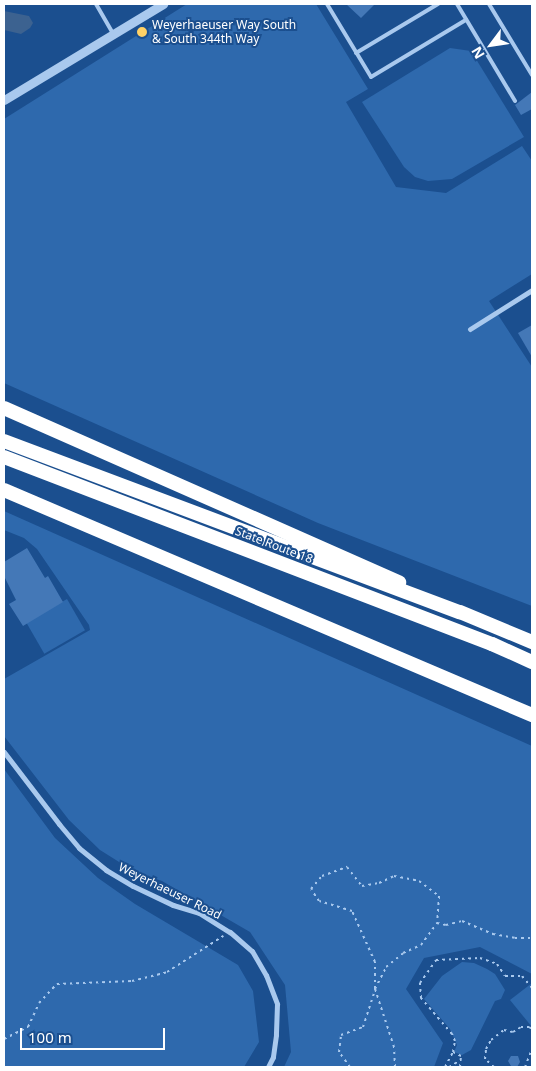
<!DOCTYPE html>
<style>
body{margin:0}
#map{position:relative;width:536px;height:1071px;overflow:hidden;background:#1b4f8f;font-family:"Noto Sans",sans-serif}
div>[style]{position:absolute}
.green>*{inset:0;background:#2e69ad;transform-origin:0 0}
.water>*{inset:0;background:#3c6290}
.building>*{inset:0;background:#4478b7}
.path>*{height:2px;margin-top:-1px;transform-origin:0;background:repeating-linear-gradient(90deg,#a9c9ee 0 2.5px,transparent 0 6.5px)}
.service>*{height:4px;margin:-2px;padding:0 2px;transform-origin:2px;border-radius:2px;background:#a9c9ee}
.minor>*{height:5px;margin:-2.5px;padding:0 2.5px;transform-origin:2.5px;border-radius:2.5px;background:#a9c9ee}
.tertiary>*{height:9px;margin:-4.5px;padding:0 4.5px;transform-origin:4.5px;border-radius:4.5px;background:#a9c9ee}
.motorway>*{height:14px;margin:-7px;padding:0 7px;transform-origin:7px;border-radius:7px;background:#fff}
.dots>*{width:14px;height:14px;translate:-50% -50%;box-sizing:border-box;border:2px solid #1b4f8f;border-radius:50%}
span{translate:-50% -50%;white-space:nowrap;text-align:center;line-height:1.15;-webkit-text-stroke:4px #1b4f8f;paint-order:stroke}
.poi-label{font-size:12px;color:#fff}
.left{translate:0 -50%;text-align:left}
.street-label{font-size:12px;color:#fff}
.frame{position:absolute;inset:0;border:5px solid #fff;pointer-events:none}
.north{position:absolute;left:466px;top:20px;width:50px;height:50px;-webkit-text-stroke:4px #1b4f8f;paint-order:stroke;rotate:239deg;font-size:14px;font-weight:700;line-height:20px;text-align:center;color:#fff}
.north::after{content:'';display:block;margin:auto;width:18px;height:22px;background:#fff;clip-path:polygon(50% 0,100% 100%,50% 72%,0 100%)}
.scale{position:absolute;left:20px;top:1028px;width:145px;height:22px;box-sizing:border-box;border:2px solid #fff;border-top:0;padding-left:6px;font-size:15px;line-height:18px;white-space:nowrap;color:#fff;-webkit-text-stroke:4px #1b4f8f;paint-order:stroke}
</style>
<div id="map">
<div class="green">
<div style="clip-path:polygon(187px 4px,316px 4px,368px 89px,346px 102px,396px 187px,446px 193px,522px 146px,532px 161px,532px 274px,489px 301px,532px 367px,532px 606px,318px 523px,4px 383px,4px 119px)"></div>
<div style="clip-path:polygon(450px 48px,471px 51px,524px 137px,452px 179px,428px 181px,415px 177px,404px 167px,362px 102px)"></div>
<div style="clip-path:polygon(4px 511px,532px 746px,532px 974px,480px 947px,424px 958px,406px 989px,443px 1043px,434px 1067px,284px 1067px,291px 1052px,285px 985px,250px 932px,162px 881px,135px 872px,100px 850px,69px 820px,4px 736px,4px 679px,90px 630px,89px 625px,37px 549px,24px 538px,4px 530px)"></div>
<div style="left:67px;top:599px;width:36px;height:47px;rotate:60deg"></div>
<div style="clip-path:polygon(4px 769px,55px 838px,98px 878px,135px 904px,238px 965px,253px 991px,259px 1042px,244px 1067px,4px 1067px)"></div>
<div style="clip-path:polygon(462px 962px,474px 963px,487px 969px,495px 974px,505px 990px,501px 999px,495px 1001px,471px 1050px,462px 1055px,454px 1052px,457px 1045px,450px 1029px,424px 999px,442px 976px)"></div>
<div style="clip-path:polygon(532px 983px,532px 1027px,510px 1000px)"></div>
</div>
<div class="water">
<div style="clip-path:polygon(4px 11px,29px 16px,33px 23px,30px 28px,21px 34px,4px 30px)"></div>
</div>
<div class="building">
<div style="clip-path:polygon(346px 4px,375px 4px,361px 18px)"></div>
<div style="clip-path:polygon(532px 92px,532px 109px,521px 115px,515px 105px)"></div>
<div style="clip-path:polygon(532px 325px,532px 357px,518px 333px)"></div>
<div style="clip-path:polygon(27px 548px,45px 578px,48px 576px,63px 602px,23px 626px,9px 604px,16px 600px,4px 576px,4px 562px)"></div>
<div style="clip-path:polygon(511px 1056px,518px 1056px,520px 1062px,517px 1067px,511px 1066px,508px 1061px)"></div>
</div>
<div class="path">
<div style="left:4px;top:1039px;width:27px;rotate:-27deg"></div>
<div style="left:28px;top:1027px;width:26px;rotate:-65deg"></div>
<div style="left:39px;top:1003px;width:26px;rotate:-47deg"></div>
<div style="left:57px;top:984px;width:75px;rotate:-2.3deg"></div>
<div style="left:132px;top:981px;width:36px;rotate:-14deg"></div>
<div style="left:167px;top:972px;width:67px;rotate:-32.7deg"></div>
<div style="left:350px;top:1067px;width:19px;rotate:-126deg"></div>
<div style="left:339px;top:1052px;width:17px;rotate:-83deg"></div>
<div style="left:341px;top:1035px;width:23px;rotate:-20deg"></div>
<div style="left:363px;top:1027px;width:40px;rotate:-72deg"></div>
<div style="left:375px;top:989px;width:27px;rotate:-90deg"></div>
<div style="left:375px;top:962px;width:56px;rotate:-114.3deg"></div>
<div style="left:352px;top:911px;width:34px;rotate:-163deg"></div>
<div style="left:319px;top:901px;width:14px;rotate:-124deg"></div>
<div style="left:311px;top:889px;width:17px;rotate:-50deg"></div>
<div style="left:322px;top:876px;width:27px;rotate:-20deg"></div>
<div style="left:347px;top:867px;width:24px;rotate:52deg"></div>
<div style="left:362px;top:886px;width:17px;rotate:-10deg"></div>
<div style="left:379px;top:883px;width:17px;rotate:-25deg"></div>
<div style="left:394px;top:876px;width:25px;rotate:11deg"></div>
<div style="left:419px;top:881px;width:25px;rotate:37deg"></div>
<div style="left:439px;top:896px;width:27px;rotate:94deg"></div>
<div style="left:437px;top:923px;width:9px;rotate:13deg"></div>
<div style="left:446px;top:925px;width:16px;rotate:-14deg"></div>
<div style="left:462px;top:921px;width:34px;rotate:23deg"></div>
<div style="left:493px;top:934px;width:22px;rotate:10deg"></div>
<div style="left:515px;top:938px;width:17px"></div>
<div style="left:395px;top:1067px;width:20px;rotate:-93deg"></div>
<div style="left:394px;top:1047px;width:61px;rotate:-108.1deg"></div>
<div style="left:375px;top:989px;width:25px;rotate:-63deg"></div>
<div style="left:386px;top:967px;width:22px;rotate:-39deg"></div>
<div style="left:403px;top:953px;width:20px;rotate:-24deg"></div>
<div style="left:421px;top:945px;width:27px;rotate:-54deg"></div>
<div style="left:445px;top:1067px;width:17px;rotate:-62deg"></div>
<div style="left:449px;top:1067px;width:12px;rotate:-31deg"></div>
<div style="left:460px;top:1067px;width:11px;rotate:-85deg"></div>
<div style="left:461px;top:1056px;width:9px;rotate:-153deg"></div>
<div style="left:453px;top:1052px;width:11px;rotate:-80deg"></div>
<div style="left:455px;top:1041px;width:8px;rotate:-113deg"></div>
<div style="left:452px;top:1034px;width:48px;rotate:-130.7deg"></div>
<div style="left:421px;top:998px;width:15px;rotate:-94deg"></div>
<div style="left:420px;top:983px;width:28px;rotate:-55deg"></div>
<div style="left:436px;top:960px;width:44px;rotate:-2.6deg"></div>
<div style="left:480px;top:958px;width:18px;rotate:19deg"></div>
<div style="left:497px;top:964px;width:14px;rotate:56deg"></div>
<div style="left:505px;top:976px;width:17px"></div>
<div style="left:522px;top:976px;width:16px;rotate:50deg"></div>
<div style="left:494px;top:1067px;width:12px;rotate:-138deg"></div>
<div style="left:485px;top:1059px;width:10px;rotate:-84deg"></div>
<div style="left:486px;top:1049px;width:10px;rotate:-61deg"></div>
<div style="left:491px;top:1040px;width:16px;rotate:-38deg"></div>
<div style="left:504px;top:1030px;width:9px;rotate:13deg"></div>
<div style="left:513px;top:1032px;width:9px;rotate:-32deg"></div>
<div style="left:521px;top:1027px;width:8px"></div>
<div style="left:529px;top:1027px;width:4px;rotate:34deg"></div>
<div style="left:525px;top:1067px;width:19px;rotate:-69deg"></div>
</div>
<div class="service">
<div style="left:96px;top:4px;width:34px;rotate:60deg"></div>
<div style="left:327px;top:4px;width:85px;rotate:58.9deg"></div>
<div style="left:371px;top:77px;width:111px;rotate:-31deg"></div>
<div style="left:457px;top:4px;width:113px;rotate:59.1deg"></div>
<div style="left:489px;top:4px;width:83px;rotate:58.8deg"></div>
<div style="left:356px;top:53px;width:96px;rotate:-30.9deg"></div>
</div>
<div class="minor">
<div style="left:470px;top:329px;width:73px;rotate:-32.2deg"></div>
<div style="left:4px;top:752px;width:91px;rotate:52.6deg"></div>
<div style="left:59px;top:824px;width:31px;rotate:50deg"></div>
<div style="left:79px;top:848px;width:35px;rotate:39deg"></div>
<div style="left:106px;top:870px;width:31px;rotate:31deg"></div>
<div style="left:133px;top:886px;width:44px;rotate:25.4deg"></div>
<div style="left:173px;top:905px;width:27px;rotate:17deg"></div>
<div style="left:199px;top:913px;width:36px;rotate:32deg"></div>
<div style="left:230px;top:932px;width:29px;rotate:41deg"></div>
<div style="left:252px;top:951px;width:28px;rotate:60deg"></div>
<div style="left:266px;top:975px;width:31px;rotate:69deg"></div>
<div style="left:277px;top:1004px;width:31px;rotate:92deg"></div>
<div style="left:276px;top:1035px;width:22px;rotate:98deg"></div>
<div style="left:273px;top:1057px;width:11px;rotate:117deg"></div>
</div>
<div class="tertiary">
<div style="left:4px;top:100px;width:186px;rotate:-31.1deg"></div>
</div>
<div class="motorway">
<div style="left:4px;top:408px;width:432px;rotate:23.8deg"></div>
<div style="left:4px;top:441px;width:487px;rotate:20.6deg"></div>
<div style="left:460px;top:612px;width:78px;rotate:22.6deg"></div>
<div style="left:4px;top:457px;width:523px;rotate:20.97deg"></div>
<div style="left:492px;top:644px;width:44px;rotate:24.2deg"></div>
<div style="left:4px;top:490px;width:574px;rotate:23.08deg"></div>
</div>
<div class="dots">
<div style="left:142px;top:32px;background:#ffd166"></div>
</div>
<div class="poi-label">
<span class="left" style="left:152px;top:32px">Weyerhaeuser Way South<br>&amp; South 344th Way</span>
</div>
<div class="street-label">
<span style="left:274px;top:545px;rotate:21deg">State Route 18</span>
<span style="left:170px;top:891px;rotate:26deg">Weyerhaeuser Road</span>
</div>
<div class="frame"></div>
<div class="north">N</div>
<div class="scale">100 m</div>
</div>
